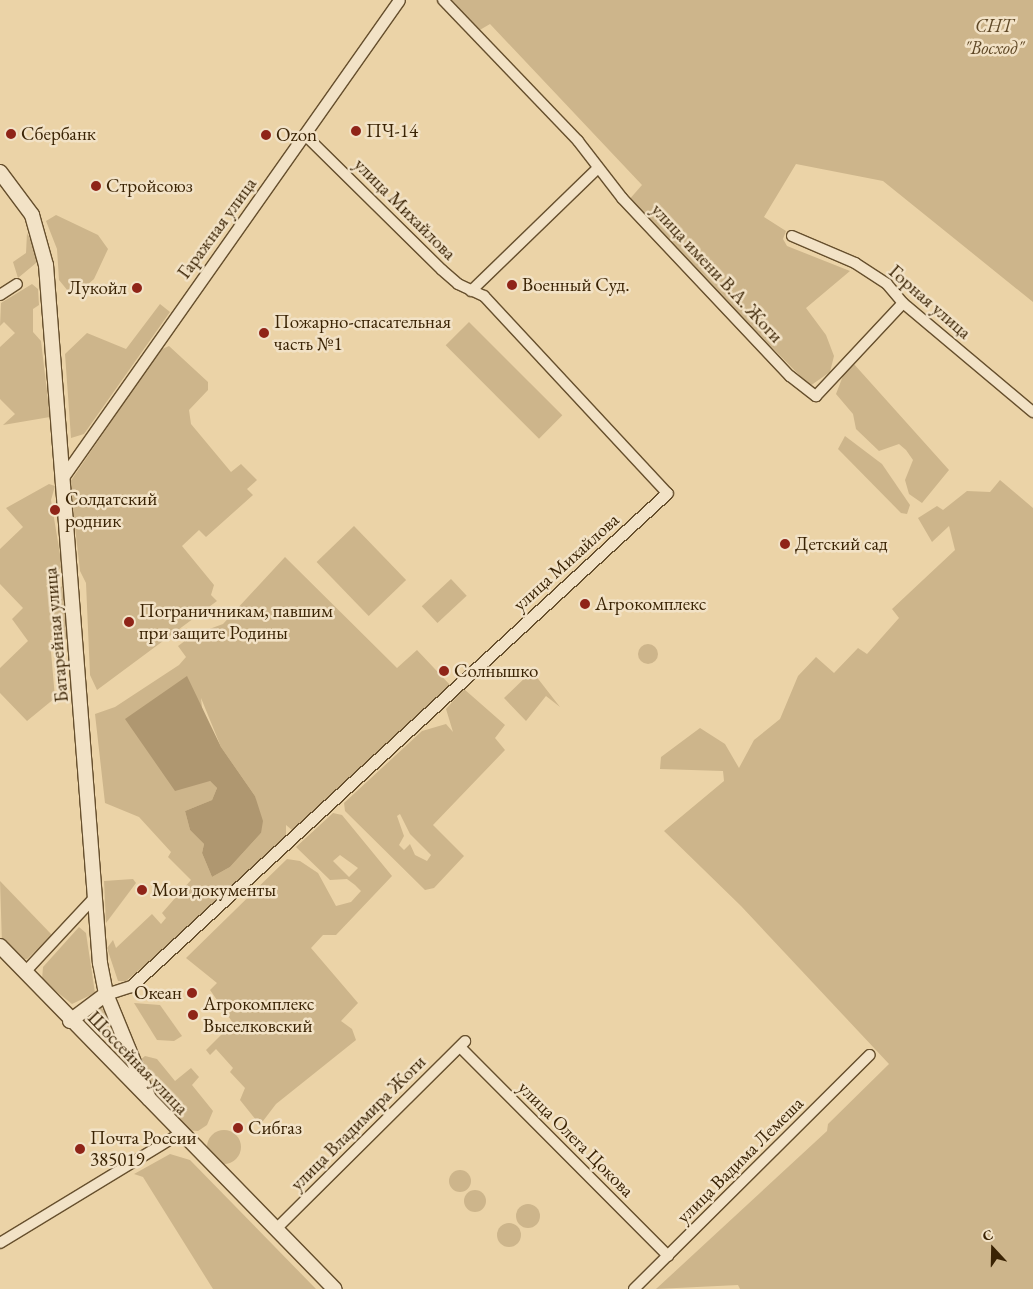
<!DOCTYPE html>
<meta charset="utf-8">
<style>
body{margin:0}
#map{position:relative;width:1033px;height:1289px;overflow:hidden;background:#ebd3a7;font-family:"EB Garamond",serif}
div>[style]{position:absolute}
.green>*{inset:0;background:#cdb58b;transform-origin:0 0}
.round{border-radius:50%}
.water>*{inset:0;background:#af9770}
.roads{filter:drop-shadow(1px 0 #664f2d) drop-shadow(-1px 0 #664f2d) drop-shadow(0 1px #664f2d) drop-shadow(0 -1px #664f2d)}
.minor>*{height:10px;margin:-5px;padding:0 5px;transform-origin:5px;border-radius:5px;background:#f2e2c6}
.tertiary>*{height:11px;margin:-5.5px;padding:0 5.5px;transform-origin:5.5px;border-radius:5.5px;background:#f2e2c6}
.secondary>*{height:14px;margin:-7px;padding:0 7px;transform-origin:7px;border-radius:7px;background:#f2e2c6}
.dots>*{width:14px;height:14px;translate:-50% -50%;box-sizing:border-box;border:2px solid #f2e2c6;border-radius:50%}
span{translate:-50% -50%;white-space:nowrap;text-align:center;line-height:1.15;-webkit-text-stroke:5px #f2e2c6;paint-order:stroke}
.park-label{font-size:19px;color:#5f4826;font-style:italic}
.poi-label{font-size:19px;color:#3a2304}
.left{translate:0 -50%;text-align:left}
.right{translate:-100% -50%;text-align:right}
.street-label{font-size:19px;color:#3a2304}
.north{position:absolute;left:968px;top:1224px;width:50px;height:50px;-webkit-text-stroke:4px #f2e2c6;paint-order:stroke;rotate:339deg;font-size:14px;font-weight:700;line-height:20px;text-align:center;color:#3a2304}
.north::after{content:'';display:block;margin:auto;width:18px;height:22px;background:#3a2304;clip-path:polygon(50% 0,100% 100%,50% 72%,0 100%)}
</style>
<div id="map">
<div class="green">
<div style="clip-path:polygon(451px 0,1033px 0,1033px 302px,883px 181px,796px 164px,764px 217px,786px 231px,783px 239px,787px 246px,850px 271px,806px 308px,826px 335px,834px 356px,830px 372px,810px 386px,628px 201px,642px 185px,490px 24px,478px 31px)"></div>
<div style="clip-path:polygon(56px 215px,98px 235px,108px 249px,94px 279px,78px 293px,68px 291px,59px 280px,57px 249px,46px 221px)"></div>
<div style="clip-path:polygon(27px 233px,38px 254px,36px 263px,18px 278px,13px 262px,26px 253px)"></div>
<div style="clip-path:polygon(32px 284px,38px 289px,39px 305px,33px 309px,33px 332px,41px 341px,50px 417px,3px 425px,15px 414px,0 399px,0 347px,15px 333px,4px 322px,0 326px,1px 303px)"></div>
<div style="clip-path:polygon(160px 304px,170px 312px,84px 434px,71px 438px,65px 354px,87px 333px,126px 349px)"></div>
<div style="left:469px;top:322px;width:132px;height:33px;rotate:45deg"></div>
<div style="clip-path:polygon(169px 346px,208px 382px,208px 390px,189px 410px,191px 424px,231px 472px,241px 464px,257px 480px,247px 489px,253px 495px,206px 537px,199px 530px,182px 546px,214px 585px,211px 595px,217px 601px,97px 690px,90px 675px,86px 583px,80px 571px,70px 482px,160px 350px)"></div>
<div style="clip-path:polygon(853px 363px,949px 470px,922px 503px,909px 494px,905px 480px,913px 460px,906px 450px,899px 444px,879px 451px,856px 429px,853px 414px,836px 394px,846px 368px)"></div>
<div style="clip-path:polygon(845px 436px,882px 464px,910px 505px,907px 514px,901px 513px,838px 449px)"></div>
<div style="clip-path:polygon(1000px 480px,1033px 508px,1033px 1289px,740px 1289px,738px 1285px,656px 1289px,827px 1131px,828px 1124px,889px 1064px,741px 906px,664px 831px,724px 781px,723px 771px,660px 769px,661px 757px,700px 728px,725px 744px,739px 768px,754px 740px,780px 719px,798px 676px,816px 657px,834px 673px,858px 648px,867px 654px,899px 618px,892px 609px,955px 550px,949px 526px,932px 542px,918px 518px,937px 506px,943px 510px,967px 491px,990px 492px)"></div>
<div style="clip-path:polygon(49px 484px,55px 486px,51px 500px,62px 566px,46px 586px,51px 590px,63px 586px,67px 639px,50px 640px,55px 698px,27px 721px,0 693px,0 668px,28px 641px,12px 619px,23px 608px,0 584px,0 549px,23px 527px,6px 508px)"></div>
<div style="left:354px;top:526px;width:75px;height:52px;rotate:46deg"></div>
<div style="clip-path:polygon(evenodd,285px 557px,397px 668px,417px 650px,450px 685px,292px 830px,286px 825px,286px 837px,197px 921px,126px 981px,118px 981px,107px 948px,113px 940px,116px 948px,152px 914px,161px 924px,166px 918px,162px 913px,191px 880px,168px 857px,171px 852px,139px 817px,105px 803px,95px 714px,115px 707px,179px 665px,186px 657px,178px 646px,193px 635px,223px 624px,285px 557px,201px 698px,221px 747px,255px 796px,261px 833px,230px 867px,212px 877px,202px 853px,204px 844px,190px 830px,185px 811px,212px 800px,217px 788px,210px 781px,201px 698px)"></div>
<div style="left:451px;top:579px;width:23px;height:40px;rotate:47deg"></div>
<div class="round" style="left:638px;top:644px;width:20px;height:20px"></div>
<div style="clip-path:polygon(532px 671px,560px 707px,546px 696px,526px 721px,504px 698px)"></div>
<div style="clip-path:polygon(evenodd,464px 689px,505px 725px,495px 738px,505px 750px,433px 825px,464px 856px,434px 888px,425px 890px,345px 811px,344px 803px,422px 731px,446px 724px,453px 732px,446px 709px,464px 689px,400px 814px,410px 834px,431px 855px,427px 861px,415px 855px,410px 844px,404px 850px,399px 845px,404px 836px,397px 816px,400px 814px)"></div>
<div style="clip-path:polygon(evenodd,333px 813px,342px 815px,392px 876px,336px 935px,323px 935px,311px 948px,358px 1003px,341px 1021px,352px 1029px,356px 1040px,276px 1104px,260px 1125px,240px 1100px,245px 1088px,230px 1072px,233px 1068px,216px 1049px,210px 1055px,206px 1050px,233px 1023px,210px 990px,217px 983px,186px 958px,287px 859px,300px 861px,318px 873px,336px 906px,351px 902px,361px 891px,355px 885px,347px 879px,330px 880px,296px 847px,333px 813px,340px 855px,358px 868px,349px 877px,333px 861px,340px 855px)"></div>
<div style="clip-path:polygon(133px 879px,136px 883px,106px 923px,104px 881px)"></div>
<div style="clip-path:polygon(0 881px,52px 935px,27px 959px,19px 959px,2px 944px)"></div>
<div style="clip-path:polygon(79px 927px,86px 933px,95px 993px,72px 1004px,42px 980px,43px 967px)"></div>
<div style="clip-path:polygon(134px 1003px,160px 1005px,182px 1036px,174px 1041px,157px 1040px)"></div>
<div style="clip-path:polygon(96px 1007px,101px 1007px,107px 1015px,112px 1044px,87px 1022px)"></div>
<div style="clip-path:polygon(145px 1056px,157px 1059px,175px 1081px,191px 1068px,199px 1077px,192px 1085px,213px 1111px,207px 1125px,198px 1131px,187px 1130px,151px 1086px,139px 1061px)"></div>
<div class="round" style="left:207px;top:1130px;width:34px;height:34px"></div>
<div style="clip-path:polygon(170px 1154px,190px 1160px,316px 1289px,213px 1289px,143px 1177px,134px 1174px)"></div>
<div class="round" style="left:449px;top:1170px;width:22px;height:22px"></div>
<div class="round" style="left:464px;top:1190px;width:22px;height:22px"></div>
<div class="round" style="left:516px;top:1204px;width:24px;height:24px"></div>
<div class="round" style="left:497px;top:1223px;width:24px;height:24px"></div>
</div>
<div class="water">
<div style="clip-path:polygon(187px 676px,221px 747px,255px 796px,263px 821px,261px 833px,230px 867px,212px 877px,202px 853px,204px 844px,190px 830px,185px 811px,212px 800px,217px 788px,210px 781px,175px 791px,125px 719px)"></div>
</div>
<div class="roads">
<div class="minor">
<div style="left:443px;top:0;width:195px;rotate:46.2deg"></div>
<div style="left:578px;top:141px;width:72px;rotate:52.3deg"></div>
<div style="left:622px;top:198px;width:245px;rotate:46.7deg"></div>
<div style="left:790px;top:376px;width:33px;rotate:38deg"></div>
<div style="left:816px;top:396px;width:127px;rotate:-46.9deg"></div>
<div style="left:305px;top:135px;width:192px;rotate:44.6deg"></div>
<div style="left:442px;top:270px;width:21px;rotate:41deg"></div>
<div style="left:458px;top:284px;width:29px;rotate:25deg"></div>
<div style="left:484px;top:296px;width:269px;rotate:47.1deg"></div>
<div style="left:792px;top:236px;width:69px;rotate:23.2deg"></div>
<div style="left:855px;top:263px;width:38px;rotate:33deg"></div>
<div style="left:887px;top:284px;width:25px;rotate:50deg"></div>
<div style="left:903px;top:303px;width:170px;rotate:40deg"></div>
<div style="left:471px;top:291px;width:177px;rotate:-44.1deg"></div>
<div style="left:0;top:295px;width:20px;rotate:-33deg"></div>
<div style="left:25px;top:972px;width:101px;rotate:-47deg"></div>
<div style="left:460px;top:1047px;width:295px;rotate:45.1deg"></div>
<div style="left:275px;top:1230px;width:268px;rotate:-44.8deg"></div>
<div style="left:0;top:1243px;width:212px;rotate:-31.3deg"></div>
<div style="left:634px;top:1289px;width:332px;rotate:-44.8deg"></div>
</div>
<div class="tertiary">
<div style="left:63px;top:477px;width:583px;rotate:-54.84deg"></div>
<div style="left:106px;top:994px;width:26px;rotate:-18deg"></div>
<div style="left:131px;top:986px;width:728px;rotate:-42.61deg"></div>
</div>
<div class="secondary">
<div style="left:0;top:172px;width:54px;rotate:53.3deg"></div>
<div style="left:32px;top:215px;width:52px;rotate:74.4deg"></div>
<div style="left:46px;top:265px;width:700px;rotate:85.58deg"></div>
<div style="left:100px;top:963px;width:32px;rotate:79deg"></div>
<div style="left:106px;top:994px;width:113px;rotate:67.7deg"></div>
<div style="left:0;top:946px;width:479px;rotate:45.7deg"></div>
<div style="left:70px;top:1021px;width:45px;rotate:-36.9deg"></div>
</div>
</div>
<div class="dots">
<div style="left:356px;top:131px;background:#8f2418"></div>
<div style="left:11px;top:134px;background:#8f2418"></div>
<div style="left:266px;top:135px;background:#8f2418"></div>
<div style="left:96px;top:186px;background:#8f2418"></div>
<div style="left:512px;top:285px;background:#8f2418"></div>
<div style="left:137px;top:288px;background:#8f2418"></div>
<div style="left:264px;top:333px;background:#8f2418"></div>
<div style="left:55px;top:510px;background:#8f2418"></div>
<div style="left:785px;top:544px;background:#8f2418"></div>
<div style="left:585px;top:604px;background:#8f2418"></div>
<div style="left:129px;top:622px;background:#8f2418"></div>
<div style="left:444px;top:671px;background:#8f2418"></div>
<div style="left:142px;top:890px;background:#8f2418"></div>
<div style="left:192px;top:993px;background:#8f2418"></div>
<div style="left:193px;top:1015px;background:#8f2418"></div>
<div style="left:238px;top:1128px;background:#8f2418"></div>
<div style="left:80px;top:1149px;background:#8f2418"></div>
</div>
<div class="park-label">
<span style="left:994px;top:37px">СНТ<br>"Восход"</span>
</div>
<div class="poi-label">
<span class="left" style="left:366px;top:131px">ПЧ-14</span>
<span class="left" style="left:21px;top:134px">Сбербанк</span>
<span class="left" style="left:276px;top:135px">Ozon</span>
<span class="left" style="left:106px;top:186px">Стройсоюз</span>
<span class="left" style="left:522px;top:285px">Военный Суд.</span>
<span class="right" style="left:127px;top:288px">Лукойл</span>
<span class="left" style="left:274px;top:333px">Пожарно-спасательная<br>часть №1</span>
<span class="left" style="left:65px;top:510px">Солдатский<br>родник</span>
<span class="left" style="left:795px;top:544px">Детский сад</span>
<span class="left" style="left:595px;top:604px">Агрокомплекс</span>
<span class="left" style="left:139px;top:622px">Пограничникам, павшим<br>при защите Родины</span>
<span class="left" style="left:454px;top:671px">Солнышко</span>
<span class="left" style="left:152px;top:890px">Мои документы</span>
<span class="right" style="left:182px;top:993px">Океан</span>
<span class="left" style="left:203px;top:1015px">Агрокомплекс<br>Выселковский</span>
<span class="left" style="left:248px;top:1128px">Сибгаз</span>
<span class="left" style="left:90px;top:1149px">Почта России<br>385019</span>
</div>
<div class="street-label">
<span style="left:405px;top:209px;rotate:45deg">улица Михайлова</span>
<span style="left:217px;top:228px;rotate:-54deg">Гаражная улица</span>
<span style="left:717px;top:273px;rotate:47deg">улица имени В.А. Жоги</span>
<span style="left:930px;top:302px;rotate:41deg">Горная улица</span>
<span style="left:566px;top:562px;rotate:-42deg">улица Михайлова</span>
<span style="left:56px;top:635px;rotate:-95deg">Батарейная улица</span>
<span style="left:138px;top:1063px;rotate:46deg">Шоссейная улица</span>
<span style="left:358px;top:1123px;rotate:-45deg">улица Владимира Жоги</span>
<span style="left:576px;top:1139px;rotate:45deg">улица Олега Цокова</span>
<span style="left:740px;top:1160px;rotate:-45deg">улица Вадима Лемеша</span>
</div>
<div class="north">С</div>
</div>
